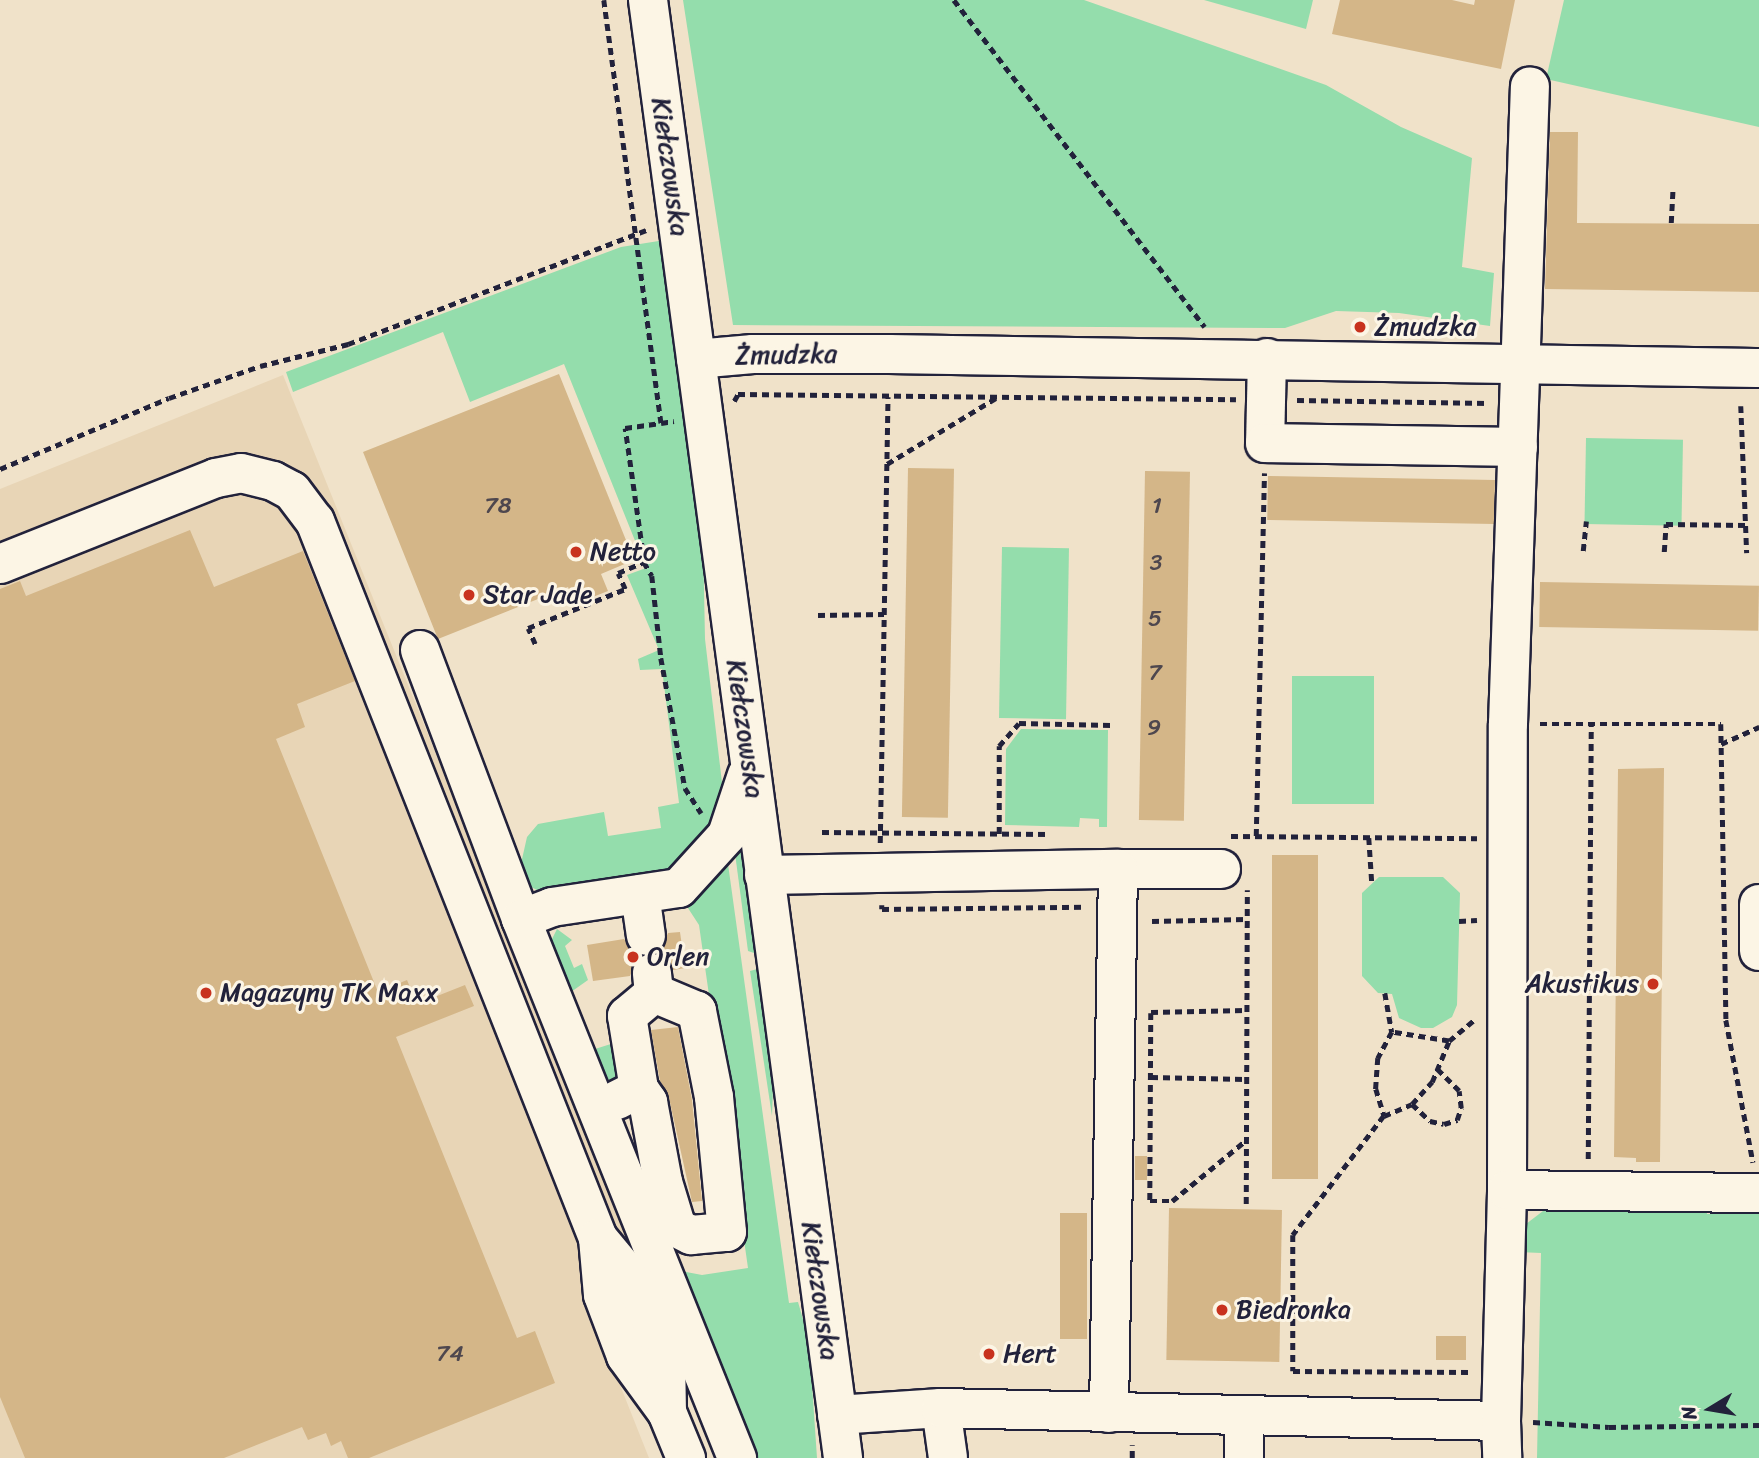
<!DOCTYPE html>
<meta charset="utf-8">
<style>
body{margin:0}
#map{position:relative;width:1759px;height:1458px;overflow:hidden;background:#f0e2c9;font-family:Sriracha,sans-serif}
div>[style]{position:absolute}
.built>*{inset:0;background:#e8d5b6}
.green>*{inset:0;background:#94ddac;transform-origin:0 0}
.building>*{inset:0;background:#d4b688;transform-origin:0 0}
.path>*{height:4.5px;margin-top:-2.25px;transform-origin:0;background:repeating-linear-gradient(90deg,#22223b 0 7px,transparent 0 12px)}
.roads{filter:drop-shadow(2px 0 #22223b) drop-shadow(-2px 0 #22223b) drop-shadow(0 2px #22223b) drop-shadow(0 -2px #22223b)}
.minor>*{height:38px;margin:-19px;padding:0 19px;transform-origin:19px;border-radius:19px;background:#fcf5e5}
.dots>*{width:19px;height:19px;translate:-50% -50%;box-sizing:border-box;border:4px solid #fcf5e5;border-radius:50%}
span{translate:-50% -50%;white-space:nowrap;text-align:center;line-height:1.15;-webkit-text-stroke:6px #fcf5e5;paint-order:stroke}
.number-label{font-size:23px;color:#4e474e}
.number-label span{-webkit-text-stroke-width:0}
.street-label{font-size:26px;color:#22223b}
.poi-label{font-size:26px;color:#22223b}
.left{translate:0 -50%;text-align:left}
.right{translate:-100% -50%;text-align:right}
.north{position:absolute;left:1675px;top:1374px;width:70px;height:70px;-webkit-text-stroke:5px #fcf5e5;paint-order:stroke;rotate:259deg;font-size:19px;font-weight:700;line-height:28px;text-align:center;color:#22223b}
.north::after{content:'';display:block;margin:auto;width:24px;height:32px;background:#22223b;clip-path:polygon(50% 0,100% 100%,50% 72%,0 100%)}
</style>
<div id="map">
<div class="built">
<div style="clip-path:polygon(283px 375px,678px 1354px,618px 1380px,649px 1458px,0 1458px,0 489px)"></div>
</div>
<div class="green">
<div style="clip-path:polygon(683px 0,1084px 0,1326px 85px,1401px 127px,1472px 158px,1462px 267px,1494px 273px,1490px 326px,1399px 313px,1336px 311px,1285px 328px,733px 325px)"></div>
<div style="clip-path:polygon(1204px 0,1313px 0,1306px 29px)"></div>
<div style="clip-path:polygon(1564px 0,1759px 0,1759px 127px,1546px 79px)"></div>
<div style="clip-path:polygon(665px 240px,703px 539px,705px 639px,725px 808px,678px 870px,545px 894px,527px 885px,520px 868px,527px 837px,538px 824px,604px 812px,608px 836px,661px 828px,658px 807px,679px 803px,662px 669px,640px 670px,638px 659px,659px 650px,627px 575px,646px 568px,564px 364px,470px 402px,443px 332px,293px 392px,286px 372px,621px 247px)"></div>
<div style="left:1586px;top:438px;width:97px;height:86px;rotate:1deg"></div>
<div style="left:1002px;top:547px;width:67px;height:171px;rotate:1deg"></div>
<div style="left:1292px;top:676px;width:82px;height:128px"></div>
<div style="clip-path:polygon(1021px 729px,1108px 730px,1107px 827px,1099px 827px,1099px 819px,1080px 818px,1079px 827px,1005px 825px,1006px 749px)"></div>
<div style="clip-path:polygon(743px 833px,762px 952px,754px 953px,748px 951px,734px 846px)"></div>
<div style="clip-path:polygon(723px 860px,728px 864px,789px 1303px,798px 1302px,809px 1340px,817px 1458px,756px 1458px,681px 1271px,702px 1275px,748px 1268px,699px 925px,686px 905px)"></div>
<div style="clip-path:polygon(1379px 877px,1443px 877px,1460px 893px,1457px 1005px,1452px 1017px,1433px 1028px,1421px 1028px,1399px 1018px,1392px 994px,1378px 993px,1362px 976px,1362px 893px)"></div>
<div style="clip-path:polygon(557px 929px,572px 940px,565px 946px,574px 968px,582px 964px,588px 980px,571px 992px,595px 1049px,614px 1043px,616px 1083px,607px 1084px,550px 943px)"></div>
<div style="clip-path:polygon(761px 968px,774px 1060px,772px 1116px,750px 971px)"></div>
<div style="clip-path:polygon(1706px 1202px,1707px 1214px,1759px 1214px,1759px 1458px,1537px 1458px,1541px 1253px,1518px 1252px,1526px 1224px,1547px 1208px)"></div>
</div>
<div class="building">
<div style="clip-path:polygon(1340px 0,1452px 0,1474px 5px,1475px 0,1515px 0,1501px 69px,1332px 34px)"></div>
<div style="clip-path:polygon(1550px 132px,1578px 132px,1577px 223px,1759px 224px,1759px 292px,1545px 289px)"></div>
<div style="clip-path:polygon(559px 374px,634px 560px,601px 574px,608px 591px,575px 604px,568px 587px,438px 639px,363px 452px)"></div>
<div style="left:908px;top:468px;width:46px;height:349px;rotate:1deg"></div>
<div style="left:1145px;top:471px;width:45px;height:349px;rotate:1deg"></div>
<div style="left:1268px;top:476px;width:227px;height:44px;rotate:1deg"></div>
<div style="clip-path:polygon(190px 530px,214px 587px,303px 551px,355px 681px,297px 704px,305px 727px,276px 739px,378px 992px,407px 980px,417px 1004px,465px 985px,474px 1006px,396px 1037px,517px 1338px,535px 1331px,555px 1383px,369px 1458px,348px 1458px,341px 1441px,331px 1446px,326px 1433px,308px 1440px,302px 1427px,224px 1458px,25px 1458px,0 1397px,0 589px,20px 581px,26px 596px)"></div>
<div style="left:1540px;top:582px;width:219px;height:45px;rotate:1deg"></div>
<div style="clip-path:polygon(1664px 768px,1660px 1162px,1636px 1162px,1636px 1158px,1614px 1157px,1618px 769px)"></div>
<div style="left:1272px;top:855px;width:46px;height:324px"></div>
<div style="clip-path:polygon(680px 932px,685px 968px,673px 970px,660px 953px,668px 933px)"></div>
<div style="clip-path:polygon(624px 939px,638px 956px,630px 976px,593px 981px,587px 945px)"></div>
<div style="clip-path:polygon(678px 1027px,692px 1100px,702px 1201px,692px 1202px,669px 1098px,660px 1081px,651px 1030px)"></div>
<div style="left:1135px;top:1156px;width:12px;height:24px"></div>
<div style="left:1169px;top:1208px;width:113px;height:152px;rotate:1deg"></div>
<div style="left:1087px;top:1213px;width:126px;height:27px;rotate:90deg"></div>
<div style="left:1436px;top:1336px;width:30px;height:24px"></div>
</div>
<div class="path">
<div style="left:604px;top:0;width:427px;rotate:82.3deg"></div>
<div style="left:661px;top:423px;width:13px;rotate:-9deg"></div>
<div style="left:954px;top:0;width:412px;rotate:52.5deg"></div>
<div style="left:1671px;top:223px;width:35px;rotate:-87deg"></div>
<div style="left:1297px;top:400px;width:191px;rotate:0.9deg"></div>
<div style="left:734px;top:401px;width:8px;rotate:-60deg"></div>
<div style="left:738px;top:394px;width:498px;rotate:0.6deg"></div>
<div style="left:1741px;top:406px;width:147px;rotate:87.7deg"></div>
<div style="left:887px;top:464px;width:127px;rotate:-31.2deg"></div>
<div style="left:0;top:469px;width:183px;rotate:-22.8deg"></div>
<div style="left:169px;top:398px;width:96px;rotate:-19.4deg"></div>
<div style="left:260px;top:366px;width:91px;rotate:-14deg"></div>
<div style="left:348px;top:344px;width:319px;rotate:-20.9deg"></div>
<div style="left:1583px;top:551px;width:30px;rotate:-84deg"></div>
<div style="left:1664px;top:552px;width:28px;rotate:-86deg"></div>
<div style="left:1666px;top:524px;width:80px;rotate:0.7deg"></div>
<div style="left:644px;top:562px;width:16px;rotate:60deg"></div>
<div style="left:652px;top:576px;width:82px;rotate:83.7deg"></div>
<div style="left:661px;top:658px;width:132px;rotate:79.5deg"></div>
<div style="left:685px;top:788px;width:30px;rotate:57deg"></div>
<div style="left:818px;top:615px;width:66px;rotate:-0.9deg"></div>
<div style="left:535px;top:644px;width:17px;rotate:-114deg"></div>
<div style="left:528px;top:628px;width:105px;rotate:-21.9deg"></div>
<div style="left:625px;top:589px;width:17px;rotate:-114deg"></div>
<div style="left:618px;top:573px;width:28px;rotate:-23deg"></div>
<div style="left:644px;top:562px;width:135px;rotate:-98.1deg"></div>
<div style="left:625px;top:428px;width:36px;rotate:-8deg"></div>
<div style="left:1540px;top:724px;width:181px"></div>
<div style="left:1721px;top:724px;width:296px;rotate:89deg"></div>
<div style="left:1726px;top:1020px;width:145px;rotate:79.2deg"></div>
<div style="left:1721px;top:744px;width:42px;rotate:-24.1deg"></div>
<div style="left:822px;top:832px;width:228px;rotate:0.5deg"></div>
<div style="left:999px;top:834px;width:88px;rotate:-90deg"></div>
<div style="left:999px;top:746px;width:30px;rotate:-49deg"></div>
<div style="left:1019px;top:723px;width:92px;rotate:1.2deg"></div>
<div style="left:1231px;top:836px;width:246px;rotate:0.5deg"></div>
<div style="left:1256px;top:836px;width:363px;rotate:-88.7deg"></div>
<div style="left:1369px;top:838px;width:45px;rotate:86.2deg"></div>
<div style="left:880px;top:843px;width:446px;rotate:-89deg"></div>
<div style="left:882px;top:905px;width:4px;rotate:90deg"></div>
<div style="left:882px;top:909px;width:204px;rotate:-0.6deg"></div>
<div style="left:1152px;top:921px;width:94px;rotate:-1.2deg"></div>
<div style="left:1459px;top:921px;width:18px;rotate:-3deg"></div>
<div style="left:1385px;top:993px;width:40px;rotate:80deg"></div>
<div style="left:1392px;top:1032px;width:30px;rotate:118deg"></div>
<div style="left:1378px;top:1058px;width:31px;rotate:94deg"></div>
<div style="left:1376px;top:1089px;width:28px;rotate:73deg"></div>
<div style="left:1384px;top:1116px;width:150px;rotate:127.4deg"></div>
<div style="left:1293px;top:1235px;width:136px;rotate:90deg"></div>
<div style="left:1293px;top:1371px;width:177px;rotate:0.3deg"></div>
<div style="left:1151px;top:1012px;width:95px;rotate:-1.2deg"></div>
<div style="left:1151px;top:1013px;width:188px;rotate:90.3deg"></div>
<div style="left:1150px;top:1201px;width:22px"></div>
<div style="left:1172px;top:1201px;width:94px;rotate:-39.4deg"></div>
<div style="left:1449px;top:1041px;width:34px;rotate:-40deg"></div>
<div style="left:1151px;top:1077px;width:94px;rotate:1.2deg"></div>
<div style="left:1412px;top:1104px;width:25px;rotate:43deg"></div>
<div style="left:1430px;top:1121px;width:14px;rotate:12deg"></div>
<div style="left:1444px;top:1124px;width:14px;rotate:-17deg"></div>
<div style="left:1457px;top:1120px;width:13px;rotate:-72deg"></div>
<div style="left:1461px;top:1108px;width:17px;rotate:-97deg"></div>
<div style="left:1459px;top:1091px;width:31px;rotate:-135deg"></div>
<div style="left:1384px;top:1116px;width:30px;rotate:-23deg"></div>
<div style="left:1412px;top:1104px;width:30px;rotate:-48deg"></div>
<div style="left:1432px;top:1082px;width:44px;rotate:-67.5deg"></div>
<div style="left:1449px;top:1041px;width:58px;rotate:-171deg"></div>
<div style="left:1588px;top:1159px;width:436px;rotate:-89.6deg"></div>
<div style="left:1246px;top:1204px;width:314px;rotate:-89.8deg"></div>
<div style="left:1533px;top:1422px;width:76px;rotate:3.8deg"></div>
<div style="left:1609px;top:1427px;width:150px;rotate:-0.8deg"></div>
<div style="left:1132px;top:1458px;width:13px;rotate:-90deg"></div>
</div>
<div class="roads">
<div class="minor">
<div style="left:648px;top:0;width:1471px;rotate:82.38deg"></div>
<div style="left:1267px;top:358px;width:85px;rotate:91.3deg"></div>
<div style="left:1265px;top:443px;width:253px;rotate:0.9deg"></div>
<div style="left:696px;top:359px;width:57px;rotate:-5deg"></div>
<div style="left:753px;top:354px;width:136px"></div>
<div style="left:889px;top:354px;width:870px;rotate:0.92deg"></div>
<div style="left:0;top:564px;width:232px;rotate:-21.7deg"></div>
<div style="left:216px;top:478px;width:25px;rotate:-11deg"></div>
<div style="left:241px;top:473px;width:33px;rotate:14deg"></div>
<div style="left:273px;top:481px;width:21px;rotate:28deg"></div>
<div style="left:292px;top:491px;width:38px;rotate:53deg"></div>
<div style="left:315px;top:521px;width:771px;rotate:68.46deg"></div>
<div style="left:598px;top:1238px;width:57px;rotate:85deg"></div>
<div style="left:603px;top:1295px;width:65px;rotate:69.3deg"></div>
<div style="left:626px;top:1356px;width:69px;rotate:53.8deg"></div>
<div style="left:667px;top:1412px;width:50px;rotate:67.6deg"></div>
<div style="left:420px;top:650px;width:287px;rotate:69.4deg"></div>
<div style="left:521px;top:919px;width:581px;rotate:68.16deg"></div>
<div style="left:1118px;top:869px;width:103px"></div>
<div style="left:764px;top:875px;width:354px;rotate:-1deg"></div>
<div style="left:1118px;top:869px;width:544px;rotate:90.95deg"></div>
<div style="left:640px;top:894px;width:42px;rotate:81.9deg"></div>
<div style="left:1759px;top:904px;width:47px;rotate:90deg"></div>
<div style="left:521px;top:919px;width:33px;rotate:-21deg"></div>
<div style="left:552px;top:907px;width:128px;rotate:-8.5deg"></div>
<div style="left:679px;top:888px;width:72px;rotate:-47.8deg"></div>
<div style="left:727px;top:835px;width:63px;rotate:-71.6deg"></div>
<div style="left:639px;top:1089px;width:16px;rotate:55deg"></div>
<div style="left:648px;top:1102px;width:81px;rotate:79.4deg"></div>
<div style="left:663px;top:1182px;width:48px;rotate:73.1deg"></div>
<div style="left:677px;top:1228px;width:16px;rotate:27deg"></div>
<div style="left:691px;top:1235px;width:36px;rotate:-5deg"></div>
<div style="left:727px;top:1232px;width:136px;rotate:-95.5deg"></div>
<div style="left:714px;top:1097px;width:88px;rotate:-101.2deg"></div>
<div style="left:697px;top:1011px;width:47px;rotate:-157.3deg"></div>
<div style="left:617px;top:1100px;width:25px;rotate:-27deg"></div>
<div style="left:639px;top:1089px;width:74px;rotate:-99.3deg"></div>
<div style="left:627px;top:1016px;width:35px;rotate:-40deg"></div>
<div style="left:654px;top:993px;width:20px;rotate:-96deg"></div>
<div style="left:1507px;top:1190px;width:466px;rotate:-89.9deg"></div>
<div style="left:1508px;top:724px;width:638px;rotate:-88.03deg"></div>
<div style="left:598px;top:1238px;width:60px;rotate:50.4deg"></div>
<div style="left:636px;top:1284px;width:78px;rotate:67.4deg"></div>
<div style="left:666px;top:1356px;width:56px;rotate:89deg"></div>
<div style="left:941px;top:1408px;width:50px;rotate:82deg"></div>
<div style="left:837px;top:1415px;width:104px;rotate:-3.9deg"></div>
<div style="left:941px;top:1408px;width:560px;rotate:1.33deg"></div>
<div style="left:1501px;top:1421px;width:231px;rotate:-88.5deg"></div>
<div style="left:1507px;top:1190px;width:252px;rotate:0.7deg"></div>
<div style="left:1501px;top:1421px;width:37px;rotate:88deg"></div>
<div style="left:1244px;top:1458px;width:42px;rotate:-90deg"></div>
</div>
</div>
<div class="dots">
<div style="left:1360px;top:327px;background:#c8321e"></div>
<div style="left:576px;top:552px;background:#c8321e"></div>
<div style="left:469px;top:595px;background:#c8321e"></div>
<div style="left:633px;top:957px;background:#c8321e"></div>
<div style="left:1653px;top:984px;background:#c8321e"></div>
<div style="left:206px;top:993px;background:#c8321e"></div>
<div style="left:1222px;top:1310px;background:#c8321e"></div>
<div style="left:989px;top:1354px;background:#c8321e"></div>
</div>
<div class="number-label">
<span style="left:498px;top:506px">78</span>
<span style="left:1157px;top:506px">1</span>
<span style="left:1156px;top:563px">3</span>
<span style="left:1155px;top:619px">5</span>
<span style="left:1155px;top:673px">7</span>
<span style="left:1154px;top:728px">9</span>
<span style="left:450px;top:1354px">74</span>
</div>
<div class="street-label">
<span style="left:670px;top:167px;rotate:82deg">Kiełczowska</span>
<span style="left:786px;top:355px;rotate:-1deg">Żmudzka</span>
<span style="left:745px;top:729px;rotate:82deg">Kiełczowska</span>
<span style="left:820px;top:1291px;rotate:82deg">Kiełczowska</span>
</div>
<div class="poi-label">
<span class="left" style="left:1374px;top:327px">Żmudzka</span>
<span class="left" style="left:590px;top:552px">Netto</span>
<span class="left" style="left:483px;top:595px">Star Jade</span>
<span class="left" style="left:647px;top:957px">Orlen</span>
<span class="right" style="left:1639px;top:984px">Akustikus</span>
<span class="left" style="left:220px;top:993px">Magazyny TK Maxx</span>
<span class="left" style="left:1236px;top:1310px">Biedronka</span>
<span class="left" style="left:1003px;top:1354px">Hert</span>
</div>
<div class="north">N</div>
</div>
